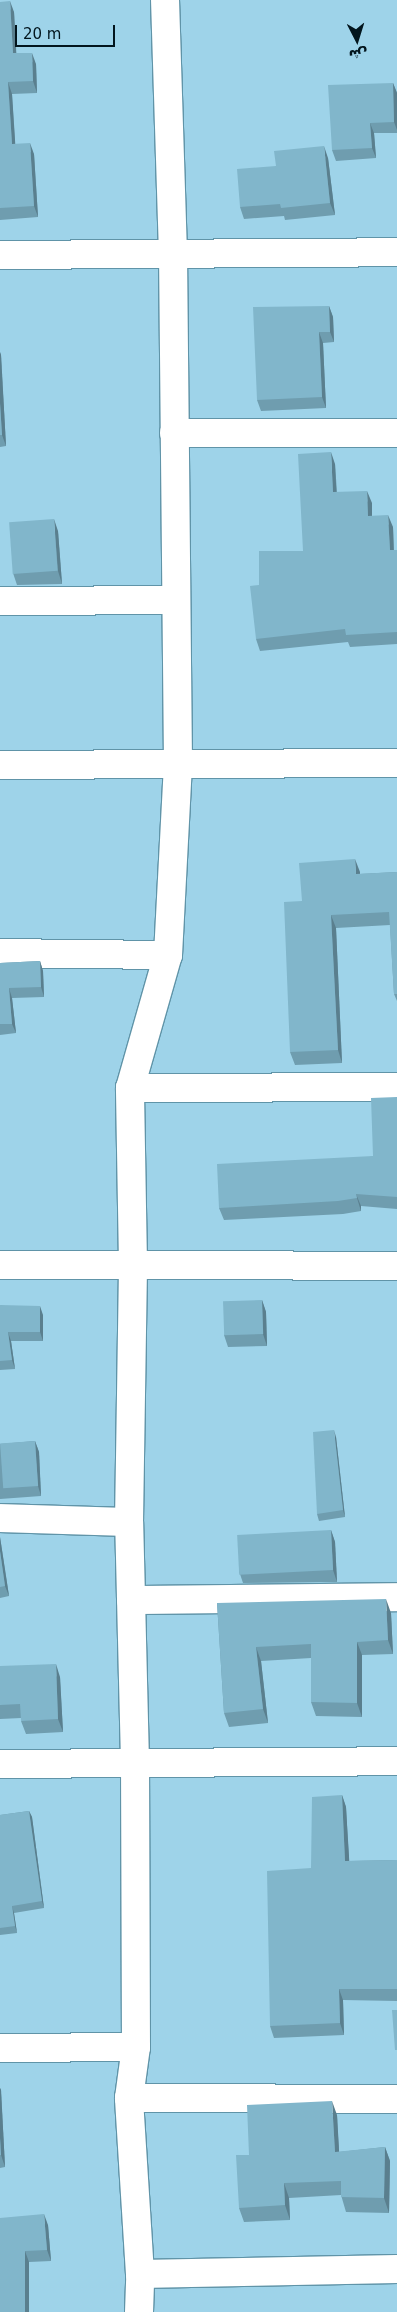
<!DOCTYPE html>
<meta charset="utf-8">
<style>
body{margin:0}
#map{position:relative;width:397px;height:2312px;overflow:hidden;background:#9ed3e9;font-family:"DejaVu Sans","Noto Sans Arabic",sans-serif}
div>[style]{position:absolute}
.roads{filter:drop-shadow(1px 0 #6094a8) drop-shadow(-1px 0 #6094a8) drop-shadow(0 1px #6094a8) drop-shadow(0 -1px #6094a8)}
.minor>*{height:28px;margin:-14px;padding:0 14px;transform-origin:14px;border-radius:14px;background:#fff}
.tertiary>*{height:28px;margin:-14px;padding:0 14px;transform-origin:14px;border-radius:14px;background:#fff}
.wall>*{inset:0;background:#6f9daf}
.shaded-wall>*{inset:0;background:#5a7f8e}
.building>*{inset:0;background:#81b6cb;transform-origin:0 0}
span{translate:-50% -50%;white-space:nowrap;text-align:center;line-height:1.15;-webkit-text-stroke:4px #9ed3e9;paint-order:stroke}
.north{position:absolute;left:332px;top:15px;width:50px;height:50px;-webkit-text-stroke:4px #9ed3e9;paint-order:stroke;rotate:175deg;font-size:14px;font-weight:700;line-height:20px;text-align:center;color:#02151d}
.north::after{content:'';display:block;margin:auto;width:18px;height:22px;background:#02151d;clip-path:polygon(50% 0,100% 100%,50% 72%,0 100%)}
.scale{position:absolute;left:15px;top:25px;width:100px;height:22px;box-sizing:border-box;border:2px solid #02151d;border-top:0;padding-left:6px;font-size:15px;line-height:18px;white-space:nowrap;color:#02151d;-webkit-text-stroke:4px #9ed3e9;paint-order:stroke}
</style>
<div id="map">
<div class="roads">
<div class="minor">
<div style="left:0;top:255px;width:397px;rotate:-0.4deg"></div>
<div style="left:174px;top:433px;width:223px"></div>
<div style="left:0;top:601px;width:176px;rotate:-0.3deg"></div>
<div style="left:0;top:765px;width:397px;rotate:-0.3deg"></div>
<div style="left:0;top:953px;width:168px;rotate:0.7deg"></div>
<div style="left:130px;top:1088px;width:267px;rotate:-0.2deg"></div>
<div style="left:0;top:1265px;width:397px;rotate:0.1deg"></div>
<div style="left:0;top:1518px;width:129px;rotate:1.8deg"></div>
<div style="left:131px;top:1600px;width:266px;rotate:-0.6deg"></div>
<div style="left:0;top:1764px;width:397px;rotate:-0.4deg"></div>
<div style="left:0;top:2048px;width:136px;rotate:-0.4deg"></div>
<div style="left:129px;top:2098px;width:268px;rotate:0.2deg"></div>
<div style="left:140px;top:2274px;width:257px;rotate:-1.1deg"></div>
</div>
<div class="tertiary">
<div style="left:139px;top:2312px;width:38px;rotate:-88deg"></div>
<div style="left:140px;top:2274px;width:176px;rotate:-93.6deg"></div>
<div style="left:129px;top:2098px;width:51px;rotate:-82.2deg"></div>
<div style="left:136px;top:2047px;width:285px;rotate:-90.2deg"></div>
<div style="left:135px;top:1762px;width:240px;rotate:-91.4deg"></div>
<div style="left:129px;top:1522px;width:258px;rotate:-89.1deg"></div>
<div style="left:133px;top:1264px;width:176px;rotate:-91deg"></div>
<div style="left:130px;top:1088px;width:138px;rotate:-74.1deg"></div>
<div style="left:168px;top:955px;width:192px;rotate:-87deg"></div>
<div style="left:178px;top:763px;width:509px;rotate:-90.56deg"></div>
<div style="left:173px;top:254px;width:254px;rotate:-91.8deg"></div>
</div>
</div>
<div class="wall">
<div style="clip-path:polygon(0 2px,14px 12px,16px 53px,36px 64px,37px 93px,12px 94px,15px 144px,34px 154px,38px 217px,0 220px)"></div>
<div style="clip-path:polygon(393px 83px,397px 93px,397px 133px,374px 133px,376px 158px,336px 161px,332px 150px)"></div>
<div style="clip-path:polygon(328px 158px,335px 215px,285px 220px,284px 216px,244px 219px,240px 207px,276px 166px)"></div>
<div style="clip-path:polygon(329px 306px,333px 317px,334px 342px,323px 343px,326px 408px,261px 411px,257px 400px)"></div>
<div style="clip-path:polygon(0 352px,1px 355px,6px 446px,0 447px)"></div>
<div style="clip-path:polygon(335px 464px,337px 492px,372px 503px,372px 516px,393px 527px,394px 550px,397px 550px,397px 644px,350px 647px,348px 642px,260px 651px,256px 639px,259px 585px,303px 551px)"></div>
<div style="clip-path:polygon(58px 531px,62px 584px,17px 585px,13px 573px)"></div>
<div style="clip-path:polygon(360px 872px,360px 874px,397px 872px,397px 1001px,394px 994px,390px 925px,336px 928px,342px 1063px,295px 1065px,290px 1052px,302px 901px)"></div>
<div style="clip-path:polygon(40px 961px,43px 971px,44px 997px,12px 998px,16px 1033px,0 1035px,0 963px)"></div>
<div style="clip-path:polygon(397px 1097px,397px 1209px,361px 1206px,361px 1211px,343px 1214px,224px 1220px,219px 1208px,373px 1156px)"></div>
<div style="clip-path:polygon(262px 1300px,266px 1312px,267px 1346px,228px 1347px,224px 1335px)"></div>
<div style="clip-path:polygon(0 1305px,43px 1315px,43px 1341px,11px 1341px,15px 1369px,0 1370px)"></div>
<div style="clip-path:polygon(336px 1437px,345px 1517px,319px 1521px,317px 1514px)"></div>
<div style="clip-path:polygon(35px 1441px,39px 1452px,41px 1496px,0 1499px,0 1444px)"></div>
<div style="clip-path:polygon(331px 1530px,335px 1542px,337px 1582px,243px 1583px,239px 1571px)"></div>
<div style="clip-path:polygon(0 1537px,9px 1596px,0 1598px)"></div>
<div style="clip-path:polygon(217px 1603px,391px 1613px,393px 1654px,362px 1655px,362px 1717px,316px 1716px,311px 1702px,311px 1658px,261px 1661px,268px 1723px,229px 1727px,224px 1713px)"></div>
<div style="clip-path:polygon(0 1666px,60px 1677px,63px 1732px,26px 1734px,21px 1721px,21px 1718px,0 1719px)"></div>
<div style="clip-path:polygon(342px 1795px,346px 1807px,349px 1861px,397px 1860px,397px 2001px,343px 2000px,344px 2035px,274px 2038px,270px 2026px,311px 1868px)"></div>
<div style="clip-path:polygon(29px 1811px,32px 1817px,44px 1908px,14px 1913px,17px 1933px,0 1935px,0 1815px)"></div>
<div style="clip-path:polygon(0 2088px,1px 2090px,5px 2167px,0 2168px)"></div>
<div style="clip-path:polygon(337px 2115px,339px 2152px,385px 2147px,390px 2161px,389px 2213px,346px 2212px,341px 2195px,289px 2198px,290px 2220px,244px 2222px,239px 2208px,249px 2155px)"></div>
<div style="clip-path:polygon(0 2218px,48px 2225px,51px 2261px,29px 2262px,29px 2312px,0 2312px)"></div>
</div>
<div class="shaded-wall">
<div style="clip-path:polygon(10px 1px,14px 12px,17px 65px,13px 53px)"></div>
<div style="clip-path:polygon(32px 53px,36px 64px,37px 93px,33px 81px)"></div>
<div style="clip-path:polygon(8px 82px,12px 94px,16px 155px,12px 144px)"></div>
<div style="clip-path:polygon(393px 83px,397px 93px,397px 130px,394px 122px)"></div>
<div style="clip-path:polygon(370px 123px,374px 133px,376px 158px,372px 148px)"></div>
<div style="clip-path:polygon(30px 143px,34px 154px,38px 217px,34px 206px)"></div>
<div style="clip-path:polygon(324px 146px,328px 158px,335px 215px,330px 203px)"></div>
<div style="clip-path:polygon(329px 306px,333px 317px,334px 342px,330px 332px)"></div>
<div style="clip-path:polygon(319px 332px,323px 343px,326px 408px,322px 397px)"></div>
<div style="clip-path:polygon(0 352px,1px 355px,6px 446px,2px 435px,0 403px)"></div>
<div style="clip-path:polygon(331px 452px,335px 464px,337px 505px,333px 492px)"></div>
<div style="clip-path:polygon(367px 491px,372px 503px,372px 528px,368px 516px)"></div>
<div style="clip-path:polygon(388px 515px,393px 527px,394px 563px,390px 550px)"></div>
<div style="clip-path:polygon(54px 519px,58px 531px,62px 584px,58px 571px)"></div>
<div style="clip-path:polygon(355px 859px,360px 872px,360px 887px,356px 874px)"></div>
<div style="clip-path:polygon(331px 915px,336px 928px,342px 1063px,338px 1050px)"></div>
<div style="clip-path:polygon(40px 961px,43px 971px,44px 997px,41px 987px)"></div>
<div style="clip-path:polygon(9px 988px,12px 998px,16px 1033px,12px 1024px)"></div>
<div style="clip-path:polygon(356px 1194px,361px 1206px,361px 1211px,357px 1198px)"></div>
<div style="clip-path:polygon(262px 1300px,266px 1312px,267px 1346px,263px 1334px)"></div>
<div style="clip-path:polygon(40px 1306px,43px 1315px,43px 1341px,40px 1332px)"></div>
<div style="clip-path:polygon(8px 1332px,11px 1341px,15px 1369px,12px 1360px)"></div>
<div style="clip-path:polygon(334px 1430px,336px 1437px,345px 1517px,343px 1510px)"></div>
<div style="clip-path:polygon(35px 1441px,39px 1452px,41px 1496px,38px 1486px)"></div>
<div style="clip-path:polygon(331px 1530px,335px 1542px,337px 1582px,333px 1570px)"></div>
<div style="clip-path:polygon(0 1537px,9px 1596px,5px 1586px,0 1551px)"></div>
<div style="clip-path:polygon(386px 1599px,391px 1613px,393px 1654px,388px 1640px)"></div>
<div style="clip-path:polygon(357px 1642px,362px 1655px,362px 1717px,357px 1703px)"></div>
<div style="clip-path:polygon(256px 1647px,261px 1661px,268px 1723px,263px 1709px)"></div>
<div style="clip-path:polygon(56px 1664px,60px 1677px,63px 1732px,58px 1719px)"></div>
<div style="clip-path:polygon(342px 1795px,346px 1807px,350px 1873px,345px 1861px)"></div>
<div style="clip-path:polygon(29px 1811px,32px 1817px,44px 1908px,42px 1901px)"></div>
<div style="clip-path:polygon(12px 1906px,14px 1913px,17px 1933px,15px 1926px)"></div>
<div style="clip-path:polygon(339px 1989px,343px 2000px,344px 2035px,340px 2023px)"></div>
<div style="clip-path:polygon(0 2088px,1px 2090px,5px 2167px,1px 2155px,0 2138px)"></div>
<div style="clip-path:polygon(332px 2101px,337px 2115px,340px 2167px,335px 2152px)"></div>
<div style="clip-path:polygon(385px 2147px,390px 2161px,389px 2213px,384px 2198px)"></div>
<div style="clip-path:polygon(284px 2183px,289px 2198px,290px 2220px,285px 2205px)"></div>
<div style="clip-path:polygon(44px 2214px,48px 2225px,51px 2261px,47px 2250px)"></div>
<div style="clip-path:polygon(25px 2251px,29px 2262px,29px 2312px,25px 2312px)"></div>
</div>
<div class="building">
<div style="clip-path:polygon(10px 1px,13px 53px,32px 53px,33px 81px,8px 82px,12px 144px,30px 143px,34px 206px,0 208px,0 2px)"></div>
<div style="clip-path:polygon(393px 83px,394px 122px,370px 123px,372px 148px,332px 150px,328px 85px)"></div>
<div style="clip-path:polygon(324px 146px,330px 203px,281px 208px,280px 204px,240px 207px,237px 169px,276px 166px,274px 151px)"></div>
<div style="clip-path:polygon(329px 306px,330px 332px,319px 332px,322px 397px,257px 400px,253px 307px)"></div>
<div style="clip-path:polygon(0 403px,2px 435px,0 435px)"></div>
<div style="clip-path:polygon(331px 452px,333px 492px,367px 491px,368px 516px,388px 515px,390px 550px,397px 550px,397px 632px,346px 635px,345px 629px,256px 639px,250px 586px,259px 585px,259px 551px,303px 551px,298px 454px)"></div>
<div style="left:54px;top:519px;width:52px;height:45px;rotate:86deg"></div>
<div style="clip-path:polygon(355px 859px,356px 874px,397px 872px,397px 994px,394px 994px,389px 912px,331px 915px,338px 1050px,290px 1052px,284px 902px,302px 901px,299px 863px)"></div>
<div style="clip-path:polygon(40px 961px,41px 987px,9px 988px,12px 1024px,0 1024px,0 963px)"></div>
<div style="clip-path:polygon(397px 1097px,397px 1197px,356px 1194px,357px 1198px,338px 1201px,219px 1208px,217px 1164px,373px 1156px,371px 1098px)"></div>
<div style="left:262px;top:1300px;width:34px;height:39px;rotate:88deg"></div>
<div style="clip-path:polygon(0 1305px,40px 1306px,40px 1332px,8px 1332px,12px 1360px,0 1361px)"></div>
<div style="clip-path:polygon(334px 1430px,343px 1510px,317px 1514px,313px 1432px)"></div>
<div style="left:35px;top:1441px;width:45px;height:35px;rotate:86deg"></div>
<div style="left:331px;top:1530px;width:40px;height:94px;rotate:87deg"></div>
<div style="clip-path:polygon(0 1551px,5px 1586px,0 1587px)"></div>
<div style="clip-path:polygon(386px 1599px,388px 1640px,357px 1642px,357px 1703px,311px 1702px,311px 1644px,256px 1647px,263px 1709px,224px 1713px,217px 1603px)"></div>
<div style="clip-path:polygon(56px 1664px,58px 1719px,21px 1721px,20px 1704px,0 1705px,0 1666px)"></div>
<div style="clip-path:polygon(342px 1795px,345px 1861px,397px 1860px,397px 1989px,339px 1989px,340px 2023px,270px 2026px,267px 1871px,311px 1868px,312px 1797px)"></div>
<div style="clip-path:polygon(29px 1811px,42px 1901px,12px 1906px,15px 1926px,0 1928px,0 1815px)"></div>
<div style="clip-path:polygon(392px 2010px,397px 2010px,397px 2050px,395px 2050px)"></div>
<div style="clip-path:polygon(332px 2101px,335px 2152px,385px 2147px,384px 2198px,341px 2197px,341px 2181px,284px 2183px,285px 2205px,239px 2208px,236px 2155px,249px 2155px,247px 2105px)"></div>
<div style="clip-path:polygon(0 2138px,1px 2155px,0 2155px)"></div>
<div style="clip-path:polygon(44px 2214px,47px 2250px,25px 2251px,25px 2312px,0 2312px,0 2218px)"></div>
</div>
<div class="north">ش</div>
<div class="scale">20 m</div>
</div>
